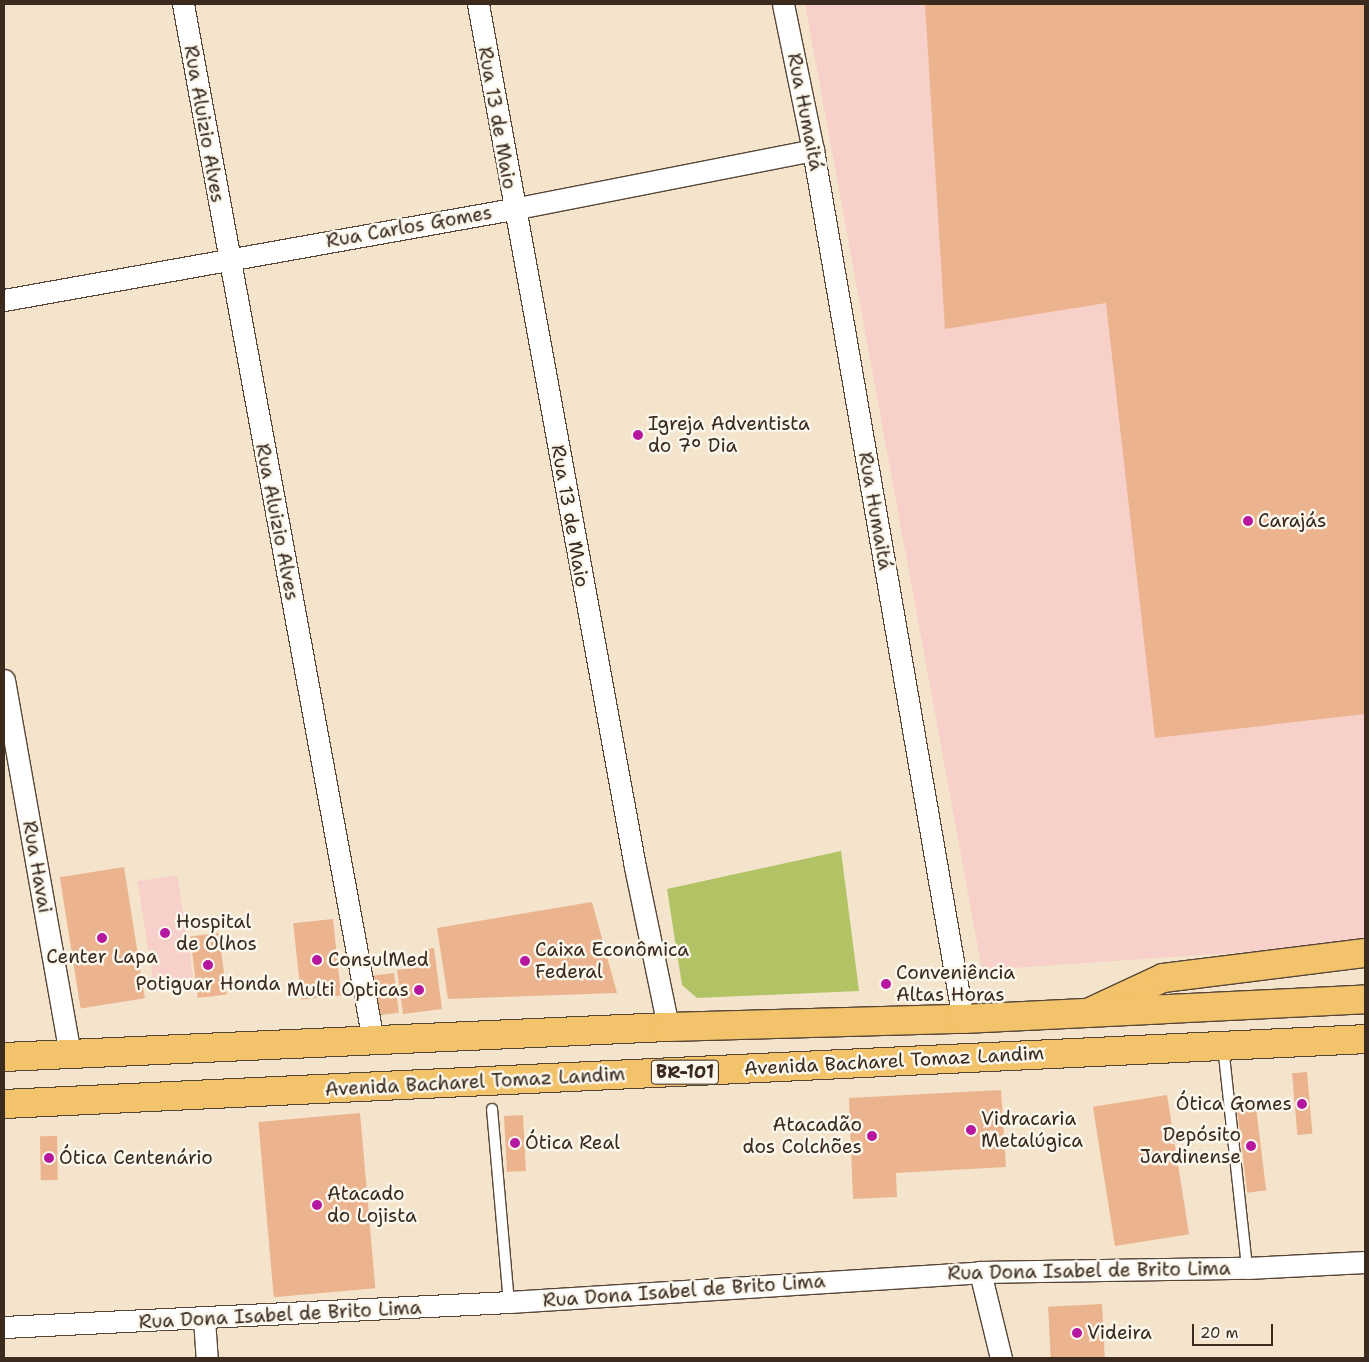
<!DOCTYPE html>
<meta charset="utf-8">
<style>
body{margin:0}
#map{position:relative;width:1369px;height:1362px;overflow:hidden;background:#f4e4cb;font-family:"Shantell Sans",sans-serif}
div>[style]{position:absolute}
.built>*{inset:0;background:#f7d1c9;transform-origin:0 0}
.green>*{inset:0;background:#b2c366}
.building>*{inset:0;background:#ebb38e;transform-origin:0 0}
.roads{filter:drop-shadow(1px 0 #574638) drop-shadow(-1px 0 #574638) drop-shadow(0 1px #574638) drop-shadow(0 -1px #574638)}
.lane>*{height:10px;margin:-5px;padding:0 5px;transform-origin:5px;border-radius:5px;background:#fff}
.street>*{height:21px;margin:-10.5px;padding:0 10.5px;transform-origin:10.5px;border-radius:10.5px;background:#fff}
.primary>*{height:28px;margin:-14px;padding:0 14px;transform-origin:14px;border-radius:14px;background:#f2c36a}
.highway>*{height:28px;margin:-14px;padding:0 14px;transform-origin:14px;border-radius:14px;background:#f2c36a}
.dots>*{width:14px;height:14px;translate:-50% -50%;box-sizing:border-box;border:2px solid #fbf7ec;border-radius:50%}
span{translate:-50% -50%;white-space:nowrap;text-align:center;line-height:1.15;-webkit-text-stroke:5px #fbf7ec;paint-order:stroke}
.shield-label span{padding:1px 4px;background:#fbf7ec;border:1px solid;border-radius:4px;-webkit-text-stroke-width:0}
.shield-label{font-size:18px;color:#3b2a1e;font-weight:700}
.street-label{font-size:19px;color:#3b2a1e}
.poi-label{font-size:19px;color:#3b2a1e}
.left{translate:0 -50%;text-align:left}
.right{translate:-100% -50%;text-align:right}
.frame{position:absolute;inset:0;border:5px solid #3b2a1e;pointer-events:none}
.scale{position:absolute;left:1192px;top:1324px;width:81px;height:22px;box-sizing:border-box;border:2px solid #3b2a1e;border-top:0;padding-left:6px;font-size:15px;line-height:18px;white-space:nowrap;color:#3b2a1e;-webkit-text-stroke:4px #fbf7ec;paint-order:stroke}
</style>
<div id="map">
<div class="built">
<div style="clip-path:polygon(805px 4px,1365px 4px,1365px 944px,982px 970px)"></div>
<div style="left:177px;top:875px;width:112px;height:40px;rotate:81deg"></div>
</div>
<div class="green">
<div style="clip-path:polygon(841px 851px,859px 991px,697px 998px,682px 985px,667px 889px)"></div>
</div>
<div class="building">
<div style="clip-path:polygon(925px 4px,1365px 4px,1365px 714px,1155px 738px,1106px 303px,945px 329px)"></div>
<div style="left:124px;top:867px;width:133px;height:65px;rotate:81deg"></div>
<div style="clip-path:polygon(592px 902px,617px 993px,448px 999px,437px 928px)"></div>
<div style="left:333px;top:919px;width:77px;height:40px;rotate:84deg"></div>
<div style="left:219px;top:933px;width:62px;height:29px;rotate:83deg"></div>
<div style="clip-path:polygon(434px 948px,442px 1009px,403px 1014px,397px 970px,421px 967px,426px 949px)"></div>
<div style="left:394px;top:973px;width:40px;height:22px;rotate:83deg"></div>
<div style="left:1307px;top:1072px;width:62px;height:15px;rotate:85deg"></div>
<div style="clip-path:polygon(1001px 1090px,1006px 1167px,896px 1173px,897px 1197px,853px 1199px,849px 1098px)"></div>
<div style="left:1167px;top:1095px;width:141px;height:75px;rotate:81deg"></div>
<div style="left:1255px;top:1099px;width:92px;height:19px;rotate:83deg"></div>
<div style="left:360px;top:1113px;width:176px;height:102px;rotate:85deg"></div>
<div style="left:523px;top:1115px;width:56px;height:19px;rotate:87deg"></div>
<div style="left:57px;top:1136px;width:44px;height:17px;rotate:89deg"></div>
<div style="left:1102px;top:1304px;width:54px;height:54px;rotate:87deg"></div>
</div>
<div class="roads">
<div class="lane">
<div style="left:1223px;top:1046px;width:223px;rotate:83.8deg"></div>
<div style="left:492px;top:1109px;width:194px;rotate:85deg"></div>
</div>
<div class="street">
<div style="left:183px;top:4px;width:1053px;rotate:79.61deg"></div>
<div style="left:478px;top:4px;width:877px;rotate:79.69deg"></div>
<div style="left:635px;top:867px;width:163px;rotate:78.3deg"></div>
<div style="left:783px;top:4px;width:149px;rotate:78.4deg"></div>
<div style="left:813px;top:150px;width:882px;rotate:80.21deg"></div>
<div style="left:4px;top:300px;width:517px;rotate:-10.14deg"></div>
<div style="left:513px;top:209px;width:306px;rotate:-11.1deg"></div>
<div style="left:4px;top:680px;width:380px;rotate:80deg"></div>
<div style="left:980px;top:1272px;width:89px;rotate:76.3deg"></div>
<div style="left:204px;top:1319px;width:39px;rotate:86deg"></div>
<div style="left:4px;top:1327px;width:506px;rotate:-2.83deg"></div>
<div style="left:509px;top:1302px;width:472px;rotate:-3.6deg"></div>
<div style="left:980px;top:1272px;width:267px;rotate:-0.9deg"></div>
<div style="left:1247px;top:1268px;width:118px;rotate:-2.9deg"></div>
</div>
<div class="primary">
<div style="left:1088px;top:1013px;width:83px;rotate:-25deg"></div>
<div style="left:1163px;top:978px;width:204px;rotate:-7.1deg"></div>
</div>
<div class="highway">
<div style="left:4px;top:1057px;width:665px;rotate:-2.59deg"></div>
<div style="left:668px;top:1027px;width:295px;rotate:-1.6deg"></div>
<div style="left:963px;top:1019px;width:402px;rotate:-2.8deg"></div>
<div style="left:4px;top:1104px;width:1363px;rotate:-2.73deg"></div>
</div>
</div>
<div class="dots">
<div style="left:638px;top:435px;background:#b5179e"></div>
<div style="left:1248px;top:521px;background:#b5179e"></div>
<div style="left:165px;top:933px;background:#b5179e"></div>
<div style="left:102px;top:938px;background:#b5179e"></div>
<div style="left:317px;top:960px;background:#b5179e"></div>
<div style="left:525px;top:961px;background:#b5179e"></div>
<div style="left:208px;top:965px;background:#b5179e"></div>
<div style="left:886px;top:984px;background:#b5179e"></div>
<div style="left:419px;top:990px;background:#b5179e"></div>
<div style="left:1302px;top:1104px;background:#b5179e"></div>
<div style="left:971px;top:1130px;background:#b5179e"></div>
<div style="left:872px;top:1136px;background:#b5179e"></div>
<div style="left:515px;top:1143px;background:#b5179e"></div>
<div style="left:1251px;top:1146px;background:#b5179e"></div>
<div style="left:49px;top:1158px;background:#b5179e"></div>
<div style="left:317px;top:1205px;background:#b5179e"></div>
<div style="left:1077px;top:1333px;background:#b5179e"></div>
</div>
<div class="shield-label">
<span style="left:685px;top:1072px">BR-101</span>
</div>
<div class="street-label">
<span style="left:805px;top:112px;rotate:79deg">Rua Humaitá</span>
<span style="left:497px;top:118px;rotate:80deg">Rua 13 de Maio</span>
<span style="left:204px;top:124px;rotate:80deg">Rua Aluizio Alves</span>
<span style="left:409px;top:227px;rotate:-10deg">Rua Carlos Gomes</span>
<span style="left:875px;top:511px;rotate:80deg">Rua Humaitá</span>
<span style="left:570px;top:516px;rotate:80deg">Rua 13 de Maio</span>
<span style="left:277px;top:522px;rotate:79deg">Rua Aluizio Alves</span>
<span style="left:37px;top:867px;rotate:80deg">Rua Havai</span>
<span style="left:894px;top:1061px;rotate:-3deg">Avenida Bacharel Tomaz Landim</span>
<span style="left:475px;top:1082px;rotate:-3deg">Avenida Bacharel Tomaz Landim</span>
<span style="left:1089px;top:1271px;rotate:-1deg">Rua Dona Isabel de Brito Lima</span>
<span style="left:684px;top:1291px;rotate:-4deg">Rua Dona Isabel de Brito Lima</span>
<span style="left:280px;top:1315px;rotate:-3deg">Rua Dona Isabel de Brito Lima</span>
</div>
<div class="poi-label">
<span class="left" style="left:648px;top:435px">Igreja Adventista<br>do 7º Dia</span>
<span class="left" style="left:1258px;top:521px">Carajás</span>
<span class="left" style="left:176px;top:933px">Hospital<br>de Olhos</span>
<span class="left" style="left:535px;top:961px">Caixa Econômica<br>Federal</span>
<span style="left:102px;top:957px">Center Lapa</span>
<span class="left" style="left:328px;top:960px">ConsulMed</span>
<span class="left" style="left:896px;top:984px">Conveniência<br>Altas Horas</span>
<span style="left:208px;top:984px">Potiguar Honda</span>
<span class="right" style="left:409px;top:990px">Multi Opticas</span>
<span class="right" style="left:1292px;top:1104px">Ótica Gomes</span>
<span class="left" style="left:981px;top:1130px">Vidracaria<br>Metalúgica</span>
<span class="right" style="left:862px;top:1136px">Atacadão<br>dos Colchões</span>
<span class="right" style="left:1241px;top:1146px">Depósito<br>Jardinense</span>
<span class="left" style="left:525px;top:1143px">Ótica Real</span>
<span class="left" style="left:59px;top:1158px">Ótica Centenário</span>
<span class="left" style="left:327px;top:1205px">Atacado<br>do Lojista</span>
<span class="left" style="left:1087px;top:1333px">Videira</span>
</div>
<div class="frame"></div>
<div class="scale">20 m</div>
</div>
